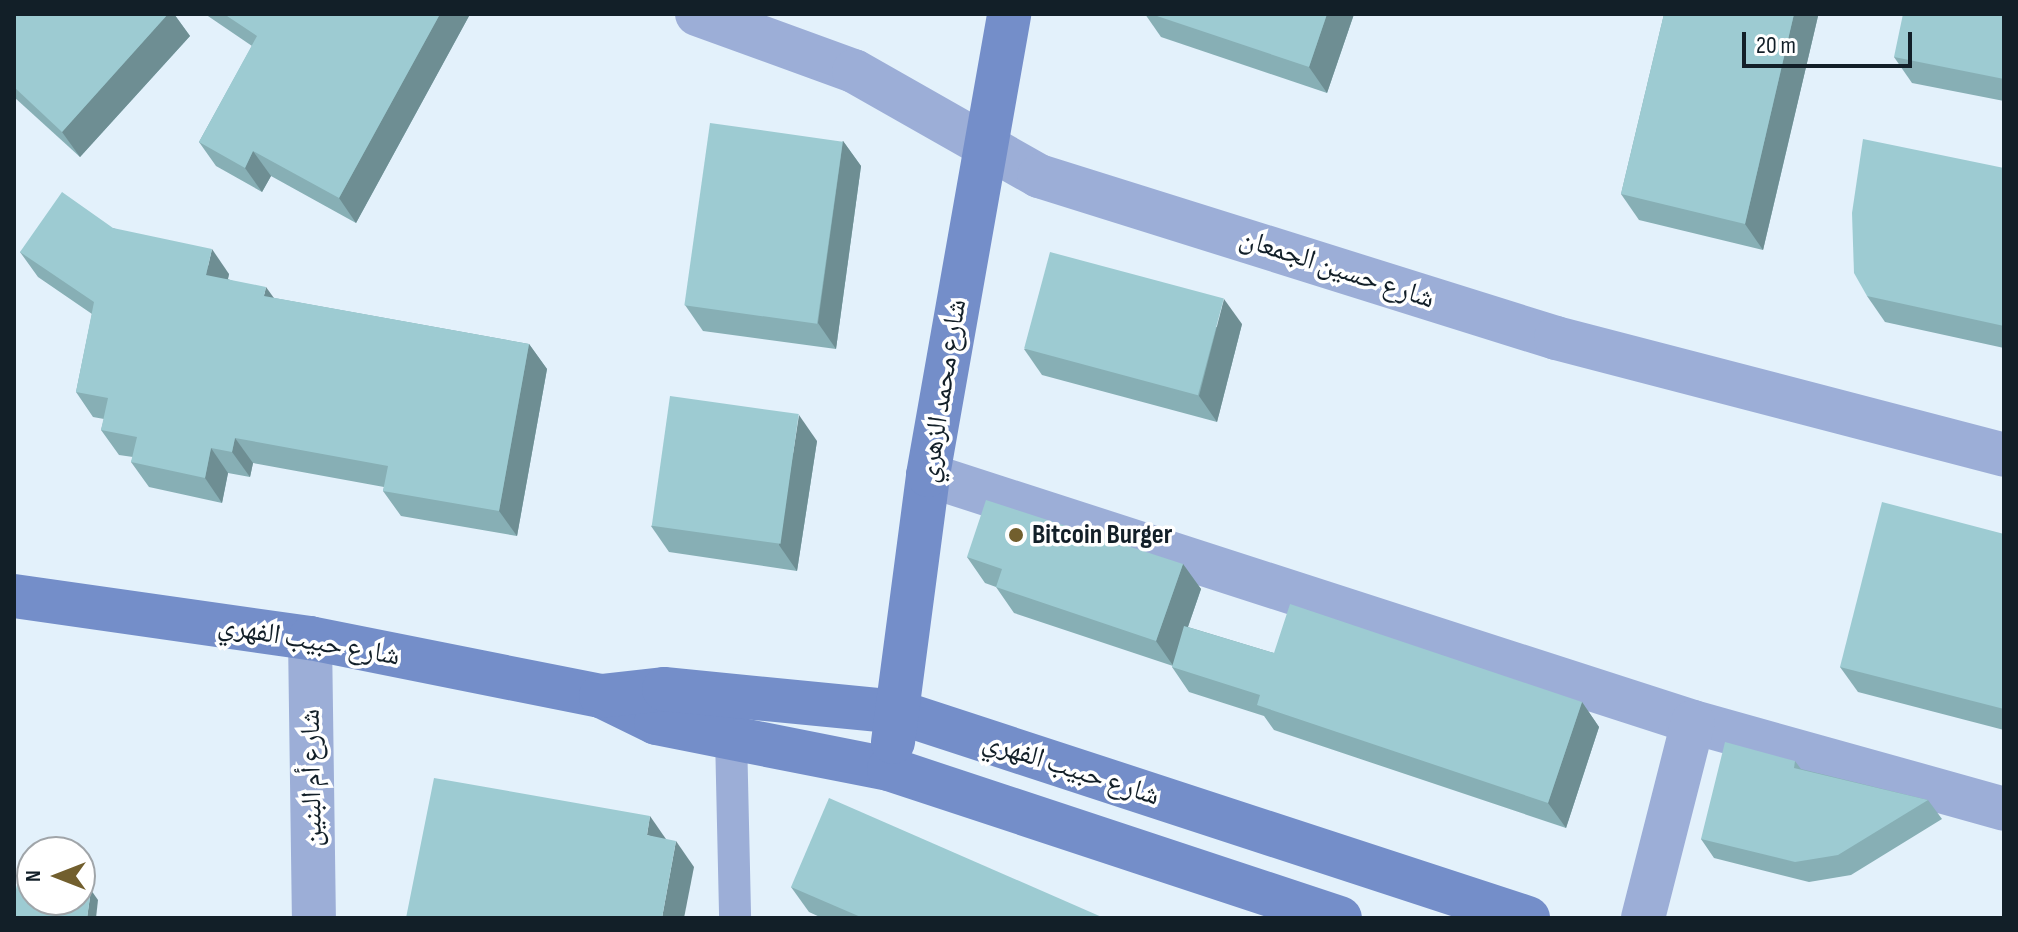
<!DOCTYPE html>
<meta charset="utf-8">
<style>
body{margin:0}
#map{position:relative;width:2018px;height:932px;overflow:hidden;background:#e3f1fb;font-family:"Sofia Sans Condensed","Noto Naskh Arabic",sans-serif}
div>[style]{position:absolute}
.lane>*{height:32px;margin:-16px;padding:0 16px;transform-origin:16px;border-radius:16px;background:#9caed7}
.street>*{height:44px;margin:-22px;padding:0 22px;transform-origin:22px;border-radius:22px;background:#9caed7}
.secondary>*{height:44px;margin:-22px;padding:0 22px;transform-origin:22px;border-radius:22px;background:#748ec9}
.wall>*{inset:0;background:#87afb5}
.shaded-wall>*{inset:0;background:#6e8e93}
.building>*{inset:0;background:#9dcbd2;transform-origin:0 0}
.dots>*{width:22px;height:22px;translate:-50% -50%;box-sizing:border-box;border:4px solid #fff;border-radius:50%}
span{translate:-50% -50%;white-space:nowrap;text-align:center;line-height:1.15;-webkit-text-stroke:7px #fff;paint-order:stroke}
.street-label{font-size:28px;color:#121f28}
.poi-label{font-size:28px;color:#121f28;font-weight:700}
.left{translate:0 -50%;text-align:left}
.frame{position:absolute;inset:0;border:16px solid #121f28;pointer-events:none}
.north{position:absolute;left:16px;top:836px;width:80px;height:80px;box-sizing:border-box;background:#fff;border:2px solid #a0a5a9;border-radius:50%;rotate:270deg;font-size:22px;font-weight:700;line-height:32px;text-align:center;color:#121f28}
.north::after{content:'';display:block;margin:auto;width:28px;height:36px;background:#725f2e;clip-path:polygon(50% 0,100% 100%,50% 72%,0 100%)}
.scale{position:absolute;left:1742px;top:32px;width:170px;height:36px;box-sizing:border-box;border:4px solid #121f28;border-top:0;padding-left:10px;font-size:24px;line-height:28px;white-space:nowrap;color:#121f28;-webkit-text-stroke:6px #fff;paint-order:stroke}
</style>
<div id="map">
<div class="lane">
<div style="left:731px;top:736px;width:182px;rotate:88.7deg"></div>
</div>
<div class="street">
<div style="left:697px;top:14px;width:167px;rotate:20deg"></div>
<div style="left:854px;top:71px;width:213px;rotate:29.6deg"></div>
<div style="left:1039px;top:176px;width:542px;rotate:17.4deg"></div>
<div style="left:1556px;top:338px;width:463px;rotate:14.6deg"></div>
<div style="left:928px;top:475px;width:804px;rotate:17.89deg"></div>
<div style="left:1693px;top:722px;width:323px;rotate:15.6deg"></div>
<div style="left:310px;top:638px;width:280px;rotate:89.2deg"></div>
<div style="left:1643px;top:918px;width:202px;rotate:-75.7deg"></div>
</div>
<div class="secondary">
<div style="left:14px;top:596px;width:299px;rotate:8.1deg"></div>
<div style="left:310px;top:638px;width:297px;rotate:11.3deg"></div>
<div style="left:601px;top:696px;width:61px;rotate:26.1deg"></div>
<div style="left:656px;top:723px;width:237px;rotate:11.2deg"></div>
<div style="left:889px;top:769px;width:475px;rotate:18.3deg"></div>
<div style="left:601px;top:696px;width:63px;rotate:-6.3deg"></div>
<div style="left:664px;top:689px;width:235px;rotate:5.6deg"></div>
<div style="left:898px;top:712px;width:663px;rotate:18.11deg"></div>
<div style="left:893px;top:742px;width:269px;rotate:-82.5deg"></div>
<div style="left:928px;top:475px;width:468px;rotate:-80deg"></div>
</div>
<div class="wall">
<div style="clip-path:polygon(14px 14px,174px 14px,190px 36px,80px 157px,14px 97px)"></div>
<div style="clip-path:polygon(205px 14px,468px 14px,469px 16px,356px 223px,271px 176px,262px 192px,216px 166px,199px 142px,252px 46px)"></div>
<div style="clip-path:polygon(1145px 14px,1354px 14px,1327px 93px,1161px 37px)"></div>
<div style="clip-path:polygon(1664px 14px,1817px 14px,1818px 16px,1763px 250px,1639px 220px,1621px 194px)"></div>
<div style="clip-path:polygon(2004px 14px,2004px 101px,1912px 83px,1894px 57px)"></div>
<div style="clip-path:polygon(843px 141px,861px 166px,836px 349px,703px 331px,685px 305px)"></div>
<div style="clip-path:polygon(2004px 168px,2004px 348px,1885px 322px,1867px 296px)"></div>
<div style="clip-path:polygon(113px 228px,229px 274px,228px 279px,274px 298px,529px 344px,547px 369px,517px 536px,401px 516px,383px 491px,384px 487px,253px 463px,250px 477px,228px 473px,222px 503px,149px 487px,131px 462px,133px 457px,119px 455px,101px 430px,104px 419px,93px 417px,76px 392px,92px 314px,38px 277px,20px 252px)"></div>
<div style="clip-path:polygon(1242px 324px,1217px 422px,1042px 375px,1024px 349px)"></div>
<div style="clip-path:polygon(817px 441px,797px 571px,669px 552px,651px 526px)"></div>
<div style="clip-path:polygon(2004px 534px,2004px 730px,1858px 692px,1840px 667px)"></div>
<div style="clip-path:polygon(967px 557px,1183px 564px,1201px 589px,1188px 627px,1274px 653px,1582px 702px,1599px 727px,1566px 828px,1274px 730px,1264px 716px,1189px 692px,1172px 667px,1173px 666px,1014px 613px,996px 587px,985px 583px)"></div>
<div style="clip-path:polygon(1795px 761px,1801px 769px,1928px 800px,1942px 819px,1851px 875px,1809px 882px,1714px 858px,1701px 839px)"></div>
<div style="clip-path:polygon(791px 887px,1104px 918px,822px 918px,809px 912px)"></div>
</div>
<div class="shaded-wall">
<div style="clip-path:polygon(168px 14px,174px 14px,190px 36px,80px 157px,62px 132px)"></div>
<div style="clip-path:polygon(440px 14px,468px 14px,469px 16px,356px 223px,339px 198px)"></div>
<div style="clip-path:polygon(1327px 14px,1354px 14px,1327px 93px,1309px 67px)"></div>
<div style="clip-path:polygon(1794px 14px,1817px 14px,1818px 16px,1763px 250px,1745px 224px)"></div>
<div style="clip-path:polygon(843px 141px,861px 166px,836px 349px,818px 323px)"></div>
<div style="clip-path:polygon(253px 151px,271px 176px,262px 192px,245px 168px)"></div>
<div style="clip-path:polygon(212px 249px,229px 274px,223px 300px,206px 275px)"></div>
<div style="clip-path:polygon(266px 287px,284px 312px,264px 296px)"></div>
<div style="clip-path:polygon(1224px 299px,1242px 324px,1217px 422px,1199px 396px)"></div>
<div style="clip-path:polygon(529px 344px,547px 369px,517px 536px,499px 511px)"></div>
<div style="clip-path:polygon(799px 415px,817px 441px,797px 571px,779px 545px)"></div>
<div style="clip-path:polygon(235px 438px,253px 463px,250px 477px,232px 452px)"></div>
<div style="clip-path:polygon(211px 448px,228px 473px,222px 503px,205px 478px)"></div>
<div style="clip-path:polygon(1183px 564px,1201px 589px,1174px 667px,1156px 641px)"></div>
<div style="clip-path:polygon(1582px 702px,1599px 727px,1566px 828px,1548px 803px)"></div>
<div style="clip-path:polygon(650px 816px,668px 842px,647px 835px)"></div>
<div style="clip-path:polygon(676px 841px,694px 867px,684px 918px,662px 918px)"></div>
<div style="clip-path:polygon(91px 890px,98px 900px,96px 918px,87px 918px)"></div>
</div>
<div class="building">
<div style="clip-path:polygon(14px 14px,168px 14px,62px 132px,14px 87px)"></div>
<div style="clip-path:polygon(224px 14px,440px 14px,339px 198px,253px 151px,245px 168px,199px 142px,257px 36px)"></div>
<div style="clip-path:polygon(1151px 14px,1327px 14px,1309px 67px)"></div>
<div style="clip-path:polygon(1664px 14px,1794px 14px,1745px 224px,1621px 194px)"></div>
<div style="clip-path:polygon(1903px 14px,2004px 14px,2004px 79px,1894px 57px)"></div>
<div style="left:710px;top:123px;width:134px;height:184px;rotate:8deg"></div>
<div style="clip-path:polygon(1863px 139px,2004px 168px,2004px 326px,1867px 296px,1854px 273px,1852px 213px)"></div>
<div style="clip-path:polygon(62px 192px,113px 228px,212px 249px,206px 275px,266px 287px,264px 296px,529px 344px,499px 511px,383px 491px,388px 466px,235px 438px,232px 452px,211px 448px,205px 478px,131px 462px,137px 437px,101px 430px,108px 398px,76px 392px,94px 302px,20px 252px)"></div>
<div style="left:1050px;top:252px;width:180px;height:100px;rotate:15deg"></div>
<div style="left:670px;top:396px;width:130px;height:131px;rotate:8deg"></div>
<div style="clip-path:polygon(986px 500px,1183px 564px,1156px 641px,996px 587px,1002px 569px,967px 557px)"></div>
<div style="clip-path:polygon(1882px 502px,2004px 534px,2004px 709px,1840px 667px)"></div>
<div style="clip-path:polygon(1290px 604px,1582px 702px,1548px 803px,1257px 705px,1260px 695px,1172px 667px,1184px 626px,1274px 653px)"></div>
<div style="clip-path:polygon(1725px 742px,1795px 761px,1794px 768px,1928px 800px,1838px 855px,1795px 862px,1701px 839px)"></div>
<div style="clip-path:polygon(434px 778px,650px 816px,647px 835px,676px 841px,662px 918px,406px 918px)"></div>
<div style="clip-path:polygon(829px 798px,1104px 918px,863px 918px,791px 887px)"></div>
<div style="clip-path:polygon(19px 875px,32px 877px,32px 900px,80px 900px,80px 888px,91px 890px,87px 918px,14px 918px,14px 899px)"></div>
</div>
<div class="dots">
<div style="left:1016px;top:535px;background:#725f2e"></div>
</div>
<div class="street-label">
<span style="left:1337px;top:269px;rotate:18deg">شارع حسين الجمعان</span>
<span style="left:943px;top:391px;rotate:-81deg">شارع محمد الزهري</span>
<span style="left:309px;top:641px;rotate:10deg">شارع حبيب الفهري</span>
<span style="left:1071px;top:769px;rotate:18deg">شارع حبيب الفهري</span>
<span style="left:312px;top:778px;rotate:-91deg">شارع أم البنين</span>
</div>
<div class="poi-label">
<span class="left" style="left:1032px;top:535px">Bitcoin Burger</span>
</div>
<div class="frame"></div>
<div class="north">N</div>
<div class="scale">20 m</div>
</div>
